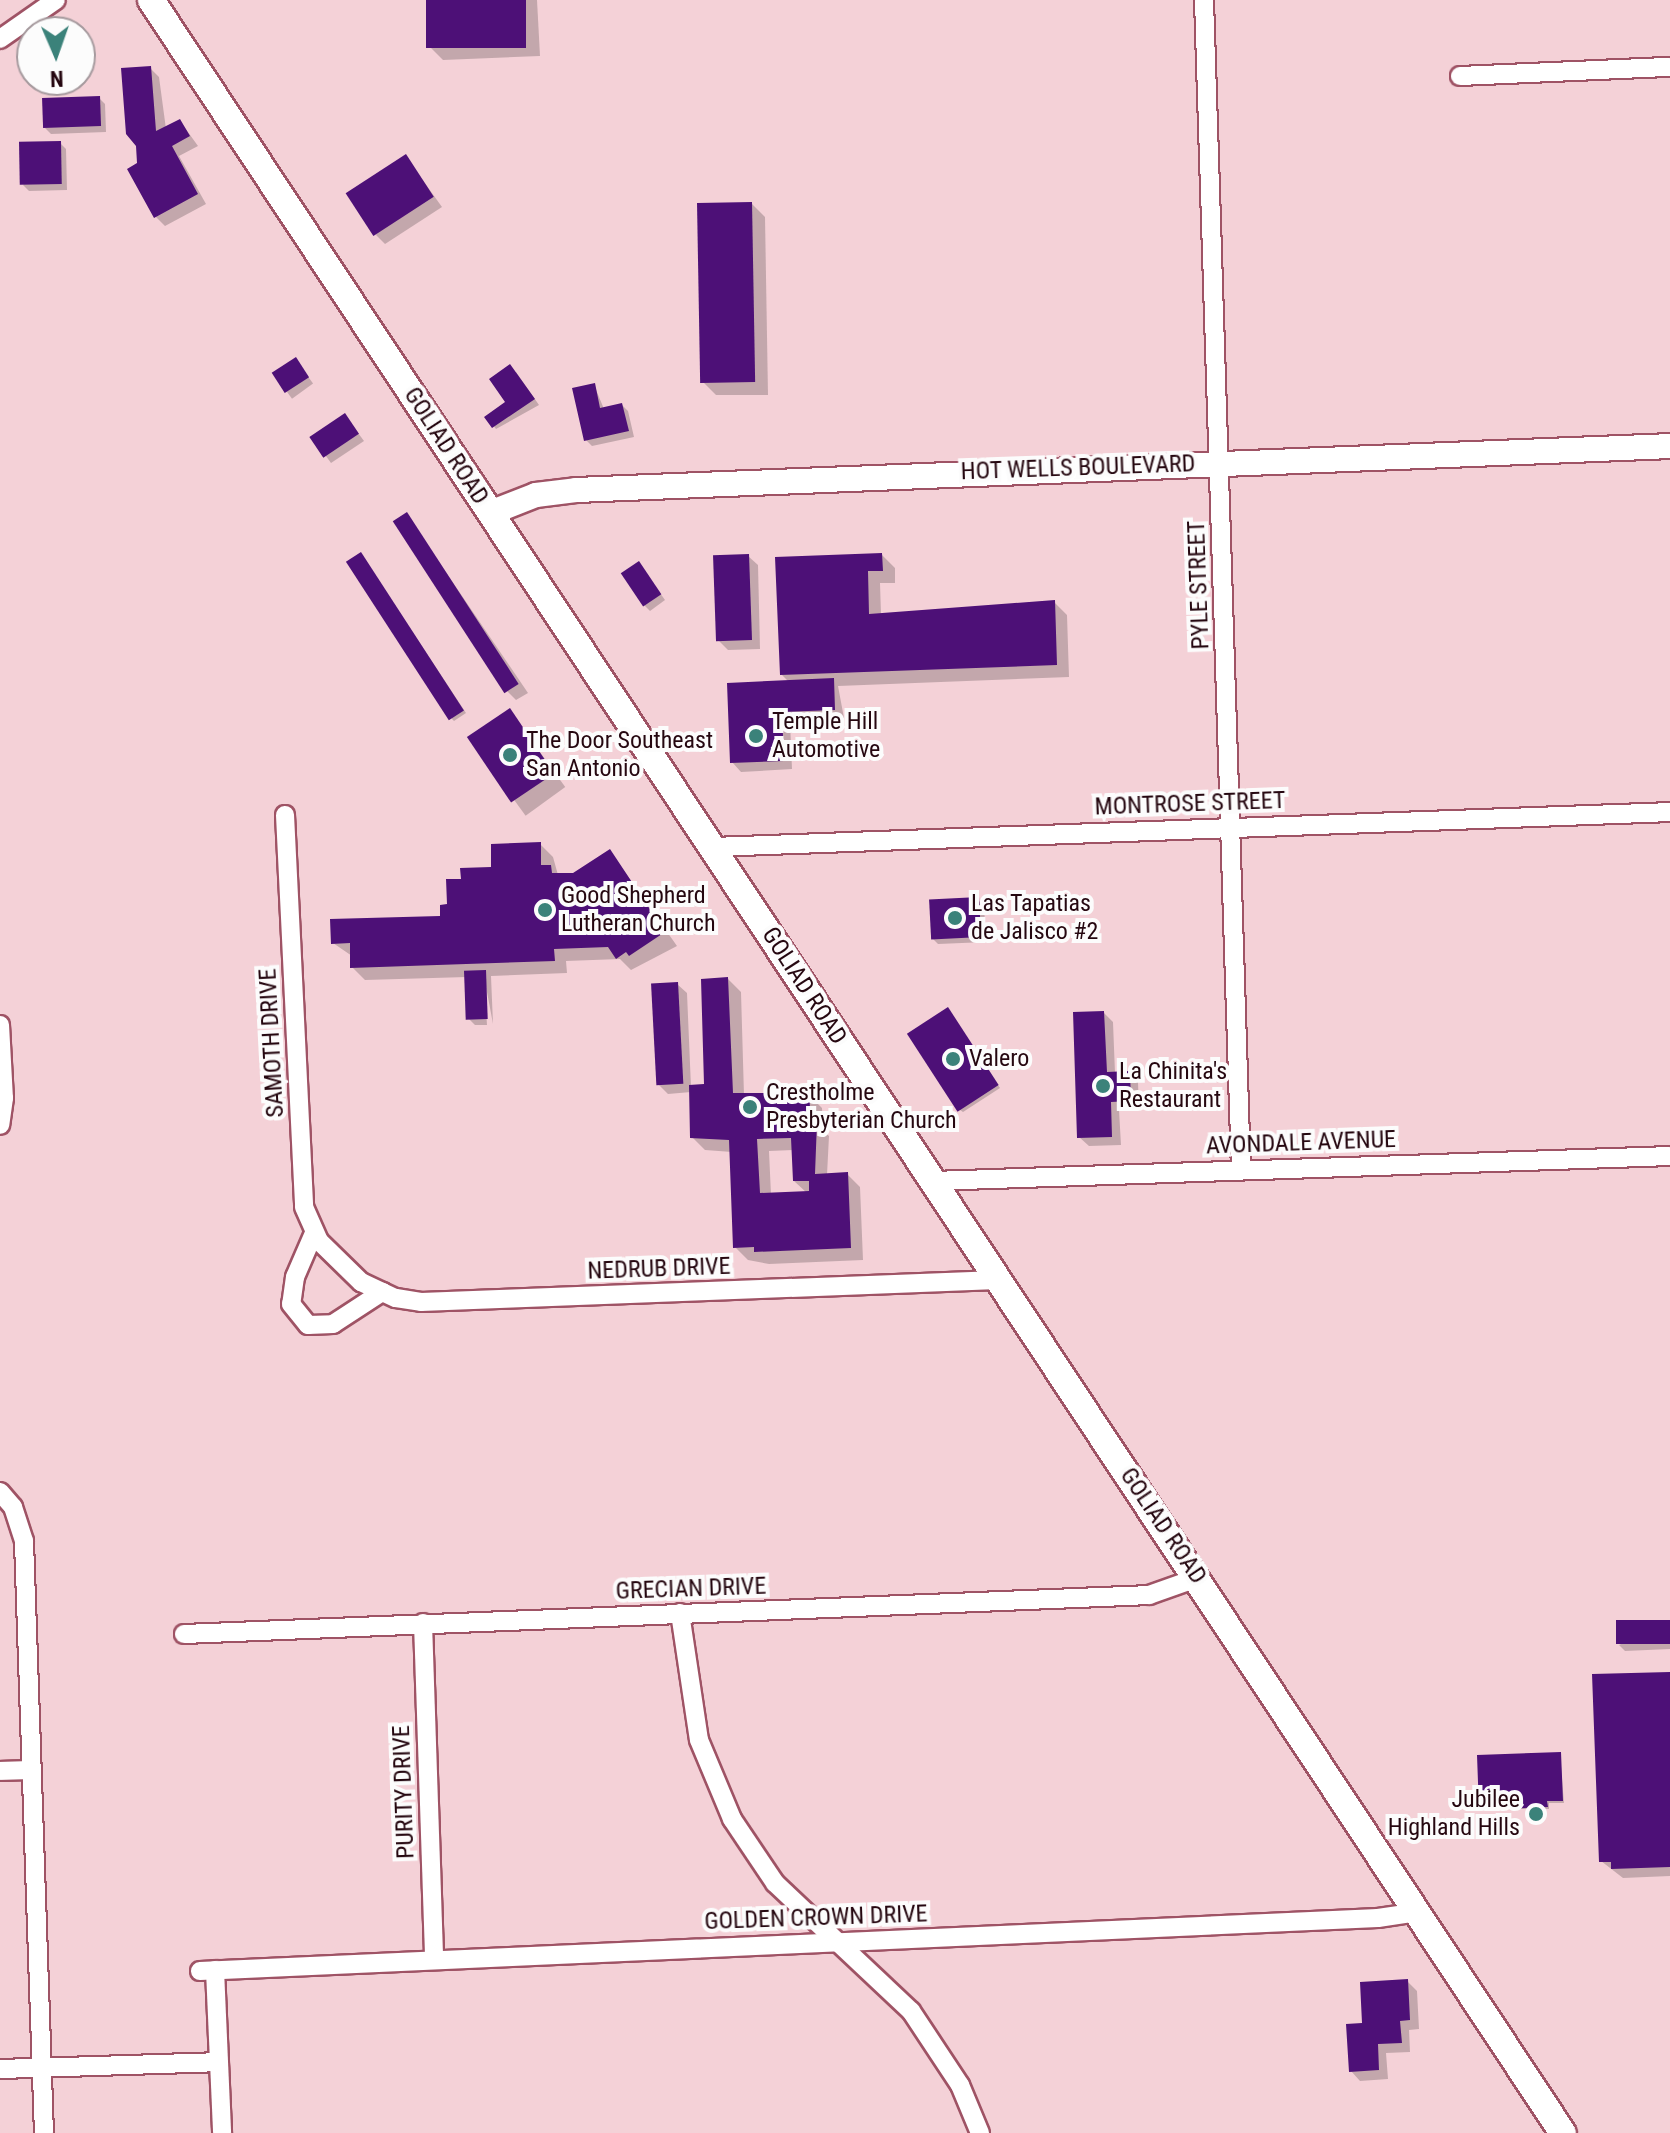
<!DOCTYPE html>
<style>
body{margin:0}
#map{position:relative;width:1670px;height:2133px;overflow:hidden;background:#f4d1d7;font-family:"Roboto Condensed",sans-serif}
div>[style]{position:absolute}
.shadow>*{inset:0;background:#0003;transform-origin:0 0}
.building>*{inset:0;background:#4d1077;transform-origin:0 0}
.roads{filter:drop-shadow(2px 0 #9f5365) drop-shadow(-2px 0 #9f5365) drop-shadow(0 2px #9f5365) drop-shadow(0 -2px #9f5365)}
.minor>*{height:18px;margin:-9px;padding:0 9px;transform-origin:9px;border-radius:9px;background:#fff}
.tertiary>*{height:24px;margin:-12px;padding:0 12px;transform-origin:12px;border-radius:12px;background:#fff}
.secondary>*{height:26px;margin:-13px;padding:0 13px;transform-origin:13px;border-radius:13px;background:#fff}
.dots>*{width:22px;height:22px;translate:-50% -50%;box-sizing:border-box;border:4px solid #fcfcfc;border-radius:50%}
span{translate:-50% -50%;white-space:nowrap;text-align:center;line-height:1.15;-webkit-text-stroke:8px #fcfcfc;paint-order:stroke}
.street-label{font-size:24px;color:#250710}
.poi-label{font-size:24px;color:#250710}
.left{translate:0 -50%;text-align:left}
.right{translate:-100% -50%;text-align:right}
.north{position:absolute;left:16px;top:16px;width:80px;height:80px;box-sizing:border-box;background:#fcfcfc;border:2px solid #a69a9e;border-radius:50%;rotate:178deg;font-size:22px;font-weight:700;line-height:32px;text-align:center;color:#250710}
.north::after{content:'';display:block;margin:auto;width:28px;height:36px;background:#3b827a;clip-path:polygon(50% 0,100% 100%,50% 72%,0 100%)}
</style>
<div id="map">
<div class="shadow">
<div style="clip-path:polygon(428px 0,537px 0,540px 56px,443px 60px,430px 47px)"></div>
<div style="clip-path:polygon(150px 68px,159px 77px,166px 129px,180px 121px,198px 146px,179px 156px,206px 204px,165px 226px,156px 217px,139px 164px)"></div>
<div style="clip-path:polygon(99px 98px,105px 104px,106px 132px,51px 134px,45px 128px)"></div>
<div style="clip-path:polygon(60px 143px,66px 149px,67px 190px,29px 191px,23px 185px)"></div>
<div style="clip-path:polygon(406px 157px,442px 207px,385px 244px,376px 235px)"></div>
<div style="clip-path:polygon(752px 204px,765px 217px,768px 395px,716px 395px,703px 382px)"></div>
<div style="left:296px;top:360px;width:29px;height:26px;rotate:54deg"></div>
<div style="clip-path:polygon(516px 372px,539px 405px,496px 429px,487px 417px,505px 405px)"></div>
<div style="clip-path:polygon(594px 385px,604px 409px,622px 405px,628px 411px,634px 437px,592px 446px,586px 440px)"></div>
<div style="clip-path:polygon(350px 422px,364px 441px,331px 463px,312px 437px)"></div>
<div style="clip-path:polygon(407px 515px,528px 693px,516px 700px,507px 691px)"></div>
<div style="clip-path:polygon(882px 555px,895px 568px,895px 583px,880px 583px,881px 615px,1054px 602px,1067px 615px,1069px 677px,838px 686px,844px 718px,790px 721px,792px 769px,741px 772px,732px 762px,789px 682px,782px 675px,777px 559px)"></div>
<div style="clip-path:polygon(748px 556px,758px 565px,760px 649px,728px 650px,718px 640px)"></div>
<div style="clip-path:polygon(363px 557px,466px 713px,454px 721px,452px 719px)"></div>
<div style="clip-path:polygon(639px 564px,665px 600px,650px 611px,644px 605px)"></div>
<div style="left:510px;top:711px;width:94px;height:49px;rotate:54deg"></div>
<div style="clip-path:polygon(540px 844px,553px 857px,558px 875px,574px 875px,610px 851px,677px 946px,631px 970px,620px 959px,566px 961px,567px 973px,491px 976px,493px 1024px,484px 976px,487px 1025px,475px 1025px,469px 1019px,467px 977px,365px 980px,352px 967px,352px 956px,333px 943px,442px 918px,463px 881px)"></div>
<div style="clip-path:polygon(978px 900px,984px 906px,986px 942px,938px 944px,932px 938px)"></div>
<div style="clip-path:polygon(evenodd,728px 979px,741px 992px,744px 1095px,809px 1095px,822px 1108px,823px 1130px,829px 1136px,827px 1175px,847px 1174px,860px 1187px,863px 1260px,769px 1264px,748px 1260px,735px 1247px,732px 1152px,705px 1150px,692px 1137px,691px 1092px,668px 1094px,658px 1084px,677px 984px,687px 993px,691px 1087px,706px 1086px,728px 979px,793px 1150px,794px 1181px,807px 1193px,771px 1195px,769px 1151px,793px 1150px)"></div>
<div style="clip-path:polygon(950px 1012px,1000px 1088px,963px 1112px,960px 1110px)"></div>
<div style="clip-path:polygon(1104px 1013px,1113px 1022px,1115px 1073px,1129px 1073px,1138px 1082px,1139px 1110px,1119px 1110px,1121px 1145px,1089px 1146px,1079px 1137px)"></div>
<div style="clip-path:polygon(1670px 1622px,1670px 1649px,1625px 1651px,1619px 1645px)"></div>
<div style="clip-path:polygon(1670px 1674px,1670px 1876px,1623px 1878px,1601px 1861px)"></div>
<div style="clip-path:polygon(1560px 1754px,1564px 1803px,1549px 1803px,1549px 1809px,1481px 1809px)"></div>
<div style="clip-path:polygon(1407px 1981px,1417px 1991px,1419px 2029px,1409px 2030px,1410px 2052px,1386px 2053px,1388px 2079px,1360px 2081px,1351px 2071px,1364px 2025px)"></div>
</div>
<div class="building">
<div style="left:426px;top:0;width:100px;height:48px"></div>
<div style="clip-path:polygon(151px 66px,156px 131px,180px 119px,190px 136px,172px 146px,198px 194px,154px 218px,127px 169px,137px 163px,136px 146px,126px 134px,121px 68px)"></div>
<div style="left:100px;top:96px;width:30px;height:58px;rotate:88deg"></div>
<div style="left:61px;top:141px;width:43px;height:42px;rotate:89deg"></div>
<div style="left:406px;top:154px;width:51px;height:72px;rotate:57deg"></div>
<div style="left:752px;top:202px;width:180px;height:55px;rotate:89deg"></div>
<div style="left:296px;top:357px;width:24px;height:29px;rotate:57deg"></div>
<div style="clip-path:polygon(510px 364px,535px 399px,492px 428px,484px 417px,505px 402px,489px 379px)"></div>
<div style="clip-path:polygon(595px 383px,600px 408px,622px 403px,629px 431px,584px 441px,572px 388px)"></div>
<div style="left:345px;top:413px;width:25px;height:43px;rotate:56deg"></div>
<div style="left:407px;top:512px;width:205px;height:17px;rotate:57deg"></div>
<div style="left:361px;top:552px;width:189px;height:18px;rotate:57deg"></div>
<div style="clip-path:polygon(882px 553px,883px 571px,868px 571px,869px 614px,1055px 600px,1057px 665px,780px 675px,775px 557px)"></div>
<div style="left:749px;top:554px;width:86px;height:36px;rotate:88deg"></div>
<div style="left:639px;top:561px;width:40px;height:22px;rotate:56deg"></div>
<div style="clip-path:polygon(834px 678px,835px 710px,782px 712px,784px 761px,730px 763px,727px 683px)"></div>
<div style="left:510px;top:708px;width:79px;height:52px;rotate:56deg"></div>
<div style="clip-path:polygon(541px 842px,541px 865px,551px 865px,552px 873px,573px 873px,610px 849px,665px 932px,629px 956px,626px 952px,616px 959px,608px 947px,554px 949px,555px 961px,350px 968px,350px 943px,331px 944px,330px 919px,440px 916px,440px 905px,447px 904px,446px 879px,461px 879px,460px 868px,491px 867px,491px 844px)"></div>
<div style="left:979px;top:897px;width:40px;height:50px;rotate:87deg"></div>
<div style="left:486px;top:970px;width:49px;height:22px;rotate:88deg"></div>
<div style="clip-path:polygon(evenodd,728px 977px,733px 1093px,809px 1093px,811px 1122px,817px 1122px,815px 1174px,848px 1172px,851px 1248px,754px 1252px,754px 1247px,733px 1248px,729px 1140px,690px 1138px,689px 1085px,704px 1084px,701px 979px,728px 977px,791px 1138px,793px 1181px,809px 1181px,809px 1191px,760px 1193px,757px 1139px,791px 1138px)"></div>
<div style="left:678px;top:982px;width:102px;height:27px;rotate:87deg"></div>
<div style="left:948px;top:1007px;width:93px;height:49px;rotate:57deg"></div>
<div style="clip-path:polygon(1104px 1011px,1107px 1072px,1130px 1071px,1131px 1101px,1111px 1102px,1112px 1137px,1077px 1138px,1073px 1012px)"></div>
<div style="left:1670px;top:1620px;width:24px;height:54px;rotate:90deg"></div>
<div style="clip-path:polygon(1670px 1672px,1670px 1867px,1611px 1869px,1611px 1862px,1599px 1862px,1592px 1674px)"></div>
<div style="clip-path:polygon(1561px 1752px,1563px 1801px,1547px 1801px,1548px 1807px,1479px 1810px,1477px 1755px)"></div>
<div style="clip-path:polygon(1408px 1979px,1410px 2020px,1400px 2021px,1402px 2043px,1378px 2044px,1379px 2070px,1349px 2072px,1346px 2024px,1362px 2023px,1360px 1982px)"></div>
</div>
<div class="roads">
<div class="minor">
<div style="left:1204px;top:0;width:1170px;rotate:88.19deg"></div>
<div style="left:0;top:39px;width:68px;rotate:-34.9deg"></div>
<div style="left:1460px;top:76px;width:210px;rotate:-2.5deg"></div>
<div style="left:285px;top:815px;width:392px;rotate:87.2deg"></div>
<div style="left:304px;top:1207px;width:37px;rotate:66deg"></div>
<div style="left:319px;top:1241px;width:59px;rotate:44.3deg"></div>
<div style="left:361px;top:1282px;width:38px;rotate:25deg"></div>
<div style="left:396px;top:1298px;width:25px;rotate:9deg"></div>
<div style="left:421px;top:1302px;width:577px;rotate:-2.18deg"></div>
<div style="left:713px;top:847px;width:958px;rotate:-2.09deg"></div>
<div style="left:0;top:1025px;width:73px;rotate:86.9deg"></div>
<div style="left:4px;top:1098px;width:27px;rotate:98deg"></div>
<div style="left:933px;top:1181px;width:737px;rotate:-1.94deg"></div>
<div style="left:314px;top:1233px;width:48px;rotate:113.4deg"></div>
<div style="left:295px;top:1277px;width:27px;rotate:98deg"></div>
<div style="left:291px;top:1304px;width:27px;rotate:51deg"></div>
<div style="left:308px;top:1325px;width:25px;rotate:-2deg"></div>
<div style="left:333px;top:1324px;width:59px;rotate:-33.1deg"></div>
<div style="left:0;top:1492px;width:20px;rotate:49deg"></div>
<div style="left:13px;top:1507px;width:36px;rotate:72deg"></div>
<div style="left:24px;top:1541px;width:592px;rotate:88.07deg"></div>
<div style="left:680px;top:1613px;width:128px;rotate:81.5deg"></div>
<div style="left:699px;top:1740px;width:86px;rotate:67.3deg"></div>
<div style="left:732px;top:1819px;width:77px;rotate:56.1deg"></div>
<div style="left:775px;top:1883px;width:187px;rotate:43.3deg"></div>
<div style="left:911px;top:2011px;width:89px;rotate:56.5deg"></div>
<div style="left:960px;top:2085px;width:52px;rotate:67.4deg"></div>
<div style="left:423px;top:1623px;width:336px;rotate:88.1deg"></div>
<div style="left:184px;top:1634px;width:966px;rotate:-2.31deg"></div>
<div style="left:1149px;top:1595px;width:51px;rotate:-19.5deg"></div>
<div style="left:0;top:1771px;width:30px;rotate:-2deg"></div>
<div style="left:215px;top:1970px;width:163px;rotate:87.5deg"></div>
<div style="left:200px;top:1971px;width:1179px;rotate:-2.58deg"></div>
<div style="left:1378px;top:1918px;width:40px;rotate:-8.5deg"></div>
<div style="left:0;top:2069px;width:218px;rotate:-1.8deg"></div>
</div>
<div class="tertiary">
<div style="left:490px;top:513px;width:49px;rotate:-21.4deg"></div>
<div style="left:536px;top:495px;width:40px;rotate:-7.1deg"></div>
<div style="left:576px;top:490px;width:1095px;rotate:-2.3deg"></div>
</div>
<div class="secondary">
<div style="left:151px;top:0;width:2558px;rotate:56.5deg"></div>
</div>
</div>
<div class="dots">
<div style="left:756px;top:736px;background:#3b827a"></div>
<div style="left:510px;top:755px;background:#3b827a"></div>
<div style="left:545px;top:910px;background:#3b827a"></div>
<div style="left:955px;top:918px;background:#3b827a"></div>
<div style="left:953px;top:1059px;background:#3b827a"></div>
<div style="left:1103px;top:1086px;background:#3b827a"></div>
<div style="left:750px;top:1107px;background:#3b827a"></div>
<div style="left:1536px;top:1814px;background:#3b827a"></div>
</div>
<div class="street-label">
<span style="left:446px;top:446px;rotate:57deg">GOLIAD ROAD</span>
<span style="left:1078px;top:468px;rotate:-2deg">HOT WELLS BOULEVARD</span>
<span style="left:1199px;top:585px;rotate:-92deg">PYLE STREET</span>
<span style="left:1190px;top:804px;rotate:-2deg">MONTROSE STREET</span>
<span style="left:804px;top:986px;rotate:57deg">GOLIAD ROAD</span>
<span style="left:272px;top:1043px;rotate:-93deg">SAMOTH DRIVE</span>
<span style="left:1301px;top:1143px;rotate:-2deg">AVONDALE AVENUE</span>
<span style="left:659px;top:1269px;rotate:-2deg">NEDRUB DRIVE</span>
<span style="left:1163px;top:1526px;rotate:56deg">GOLIAD ROAD</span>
<span style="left:691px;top:1589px;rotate:-2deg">GRECIAN DRIVE</span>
<span style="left:404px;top:1792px;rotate:-92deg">PURITY DRIVE</span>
<span style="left:816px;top:1918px;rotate:-2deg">GOLDEN CROWN DRIVE</span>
</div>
<div class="poi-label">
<span class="left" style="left:772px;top:736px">Temple Hill<br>Automotive</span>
<span class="left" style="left:526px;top:755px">The Door Southeast<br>San Antonio</span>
<span class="left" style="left:561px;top:910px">Good Shepherd<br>Lutheran Church</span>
<span class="left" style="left:971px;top:918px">Las Tapatias<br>de Jalisco #2</span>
<span class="left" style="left:969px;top:1059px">Valero</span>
<span class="left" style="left:1119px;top:1086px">La Chinita's<br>Restaurant</span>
<span class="left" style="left:766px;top:1107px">Crestholme<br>Presbyterian Church</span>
<span class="right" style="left:1520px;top:1814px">Jubilee<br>Highland Hills</span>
</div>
<div class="north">N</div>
</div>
